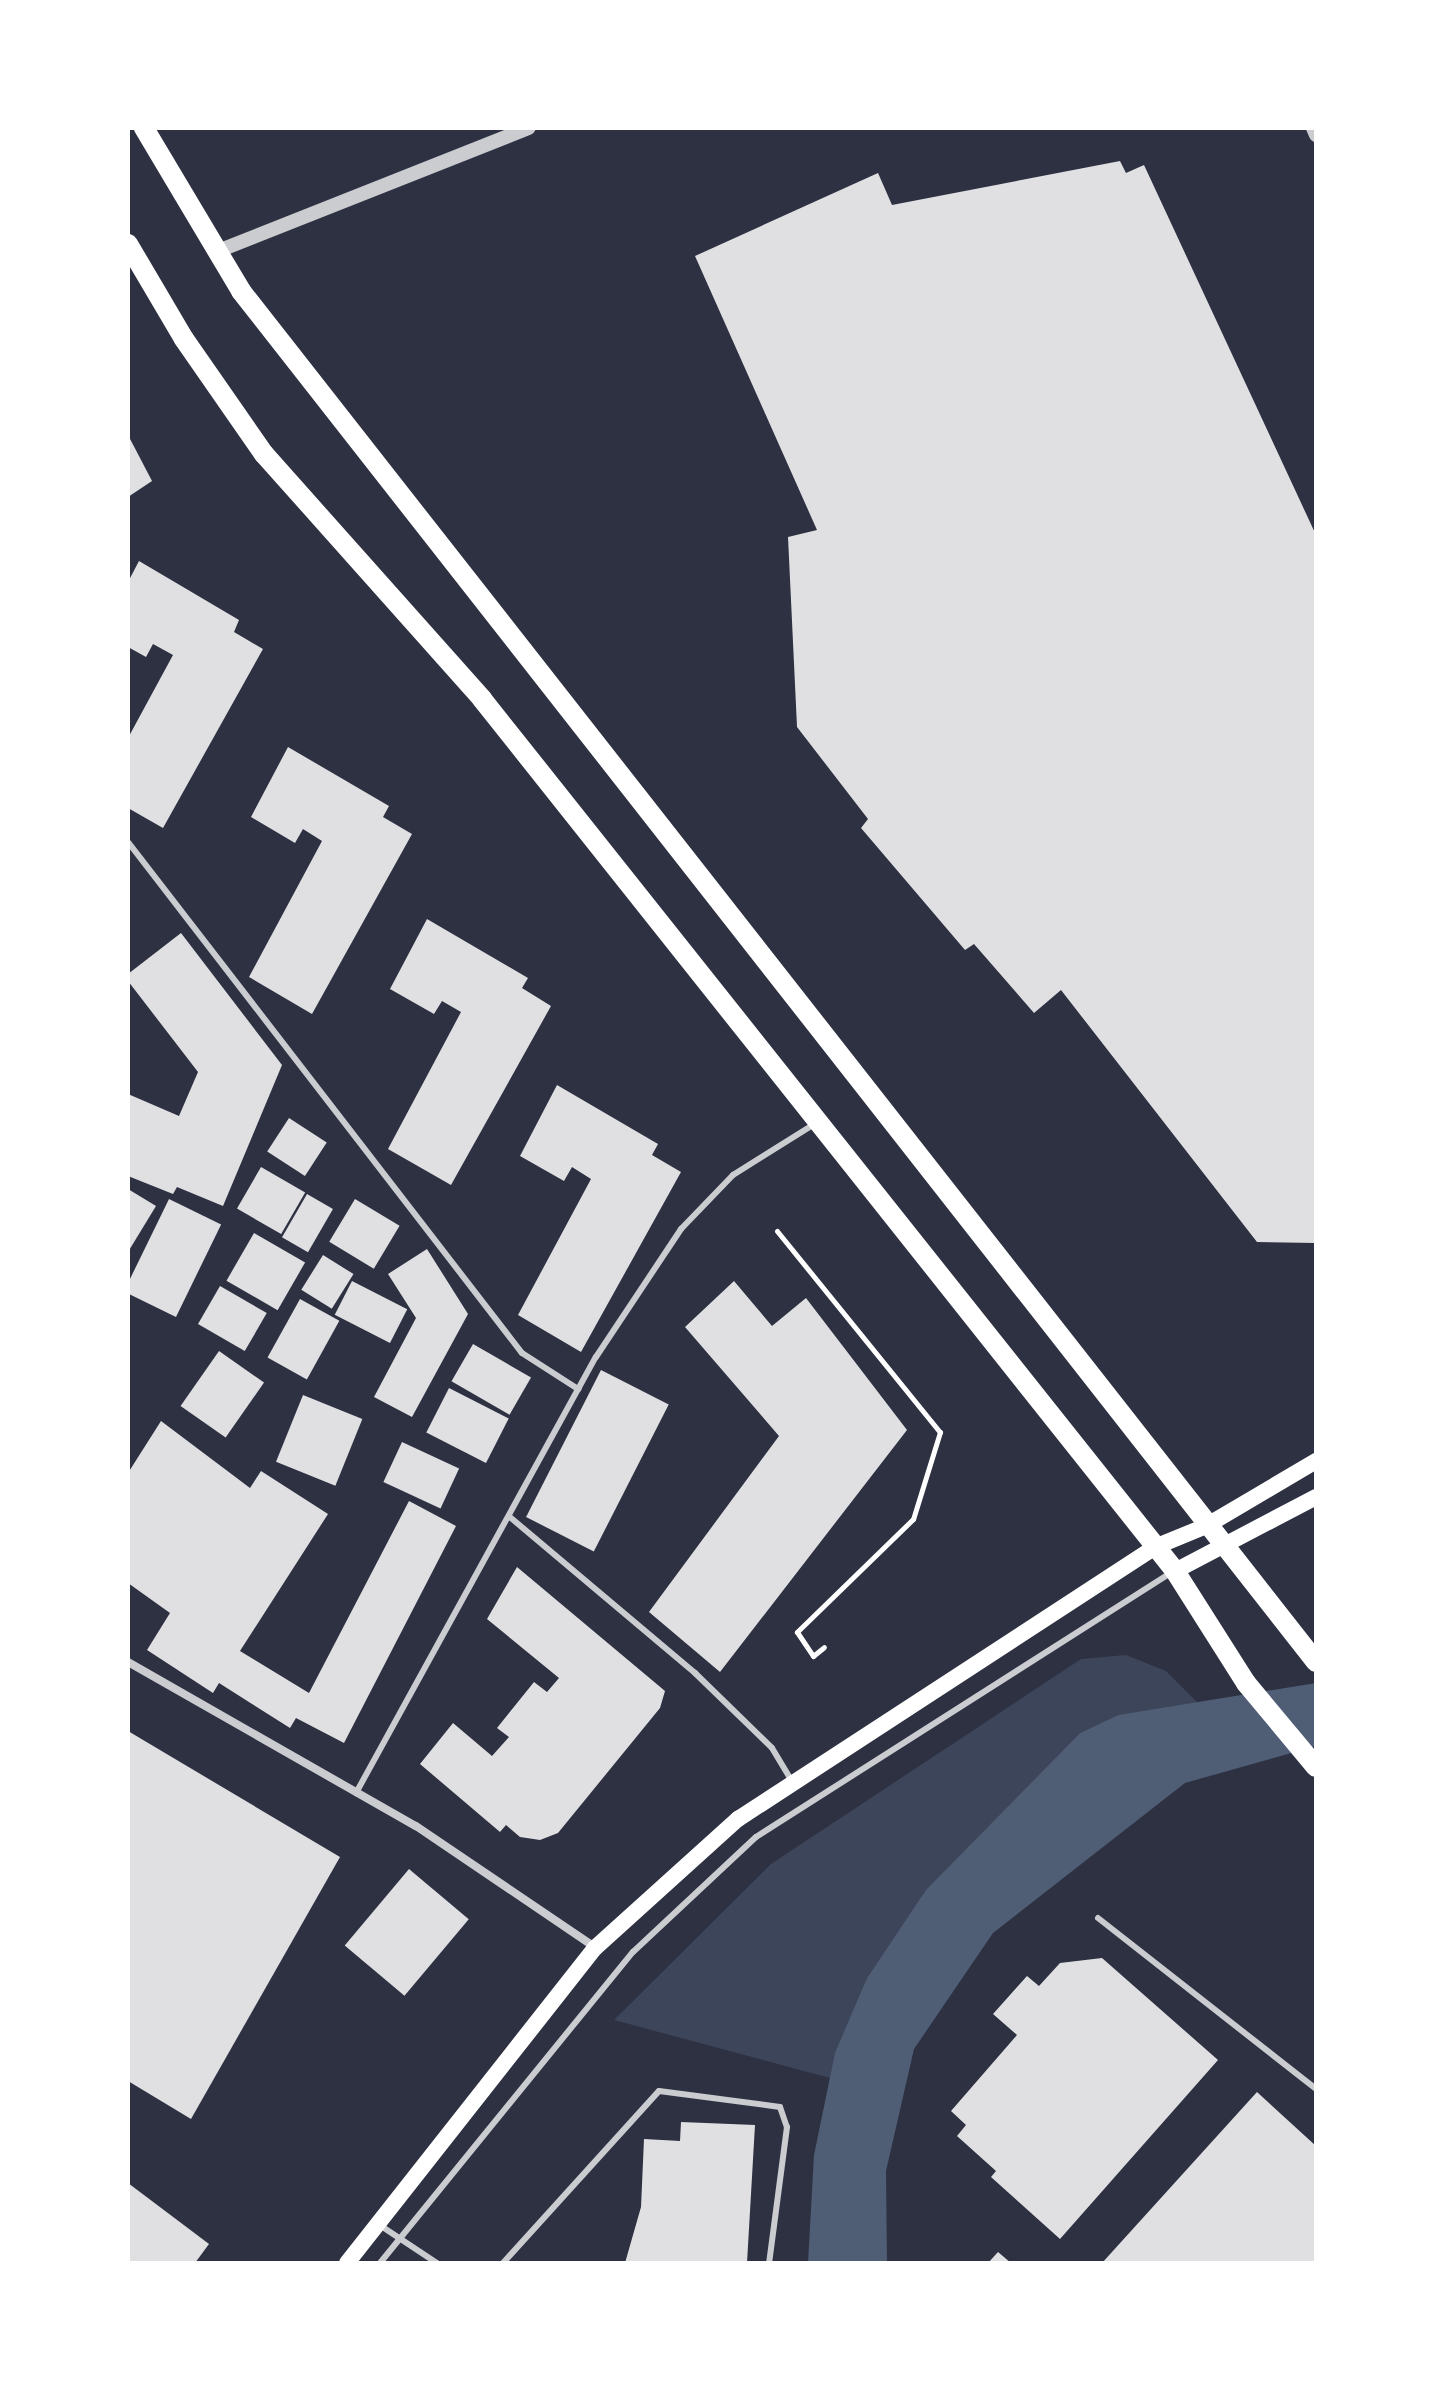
<!DOCTYPE html>
<style>
body{margin:0}
#map{position:relative;width:1444px;height:2391px;overflow:hidden;background:#2d3142;font-family:Cabin,sans-serif}
div>[style]{position:absolute}
.green>*{inset:0;background:#3c4559}
.water>*{inset:0;background:#4f5d75}
.building>*{inset:0;background:#e0e0e3;transform-origin:0 0}
.path>*{height:5px;margin:-2.5px;padding:0 2.5px;transform-origin:2.5px;border-radius:2.5px;background:#fff}
.service>*{height:6px;margin:-3px;padding:0 3px;transform-origin:3px;border-radius:3px;background:#caccd0}
.minor>*{height:8px;margin:-4px;padding:0 4px;transform-origin:4px;border-radius:4px;background:#caccd0}
.tertiary>*{height:14px;margin:-7px;padding:0 7px;transform-origin:7px;border-radius:7px;background:#caccd0}
.secondary>*{height:16px;margin:-8px;padding:0 8px;transform-origin:8px;border-radius:8px;background:#fff}
.primary>*{height:20px;margin:-10px;padding:0 10px;transform-origin:10px;border-radius:10px;background:#fff}
span{translate:-50% -50%;white-space:nowrap;text-align:center;line-height:1.15;-webkit-text-stroke:8px #fff;paint-order:stroke}
.frame{position:absolute;inset:0;border:130px solid #fff;pointer-events:none}
</style>
<div id="map">
<div class="green">
<div style="clip-path:polygon(1126px 1655px,1166px 1671px,1198px 1703px,1118px 1715px,1080px 1733px,926px 1891px,867px 1978px,830px 2078px,614px 2020px,771px 1864px,1081px 1659px)"></div>
</div>
<div class="water">
<div style="clip-path:polygon(1316px 1683px,1316px 1746px,1185px 1783px,993px 1933px,914px 2049px,886px 2171px,887px 2263px,808px 2263px,814px 2155px,835px 2053px,867px 1978px,926px 1890px,1080px 1733px,1118px 1715px)"></div>
</div>
<div class="building">
<div style="clip-path:polygon(1120px 161px,1126px 173px,1144px 165px,1316px 535px,1316px 1243px,1257px 1242px,1061px 990px,1034px 1013px,974px 944px,965px 950px,861px 828px,868px 819px,797px 727px,788px 537px,817px 530px,695px 256px,878px 173px,892px 205px)"></div>
<div style="clip-path:polygon(128px 435px,152px 481px,128px 497px)"></div>
<div style="clip-path:polygon(139px 561px,239px 620px,234px 632px,263px 649px,163px 828px,128px 808px,128px 738px,173px 655px,153px 644px,146px 657px,128px 647px,128px 582px)"></div>
<div style="clip-path:polygon(288px 747px,389px 806px,383px 817px,412px 834px,312px 1014px,249px 977px,322px 841px,303px 829px,295px 843px,251px 817px)"></div>
<div style="clip-path:polygon(427px 919px,528px 978px,522px 988px,551px 1006px,451px 1185px,388px 1149px,461px 1012px,442px 1001px,434px 1014px,390px 989px)"></div>
<div style="clip-path:polygon(181px 933px,282px 1065px,223px 1206px,177px 1187px,173px 1194px,128px 1176px,128px 1094px,179px 1116px,198px 1072px,128px 981px,128px 974px)"></div>
<div style="clip-path:polygon(557px 1085px,658px 1144px,652px 1155px,681px 1172px,581px 1352px,518px 1315px,591px 1179px,572px 1167px,564px 1181px,520px 1156px)"></div>
<div style="left:289px;top:1118px;width:45px;height:40px;rotate:33deg"></div>
<div style="left:261px;top:1167px;width:51px;height:48px;rotate:30deg"></div>
<div style="clip-path:polygon(128px 1189px,156px 1206px,128px 1252px)"></div>
<div style="left:307px;top:1194px;width:30px;height:50px;rotate:30deg"></div>
<div style="left:169px;top:1199px;width:58px;height:103px;rotate:26deg"></div>
<div style="left:355px;top:1199px;width:52px;height:50px;rotate:31deg"></div>
<div style="left:254px;top:1233px;width:59px;height:55px;rotate:30deg"></div>
<div style="clip-path:polygon(427px 1249px,468px 1314px,412px 1417px,374px 1397px,416px 1318px,388px 1274px)"></div>
<div style="left:323px;top:1255px;width:36px;height:41px;rotate:32deg"></div>
<div style="left:352px;top:1281px;width:62px;height:38px;rotate:27deg"></div>
<div style="clip-path:polygon(734px 1281px,772px 1326px,806px 1298px,907px 1430px,720px 1672px,649px 1612px,779px 1436px,685px 1327px)"></div>
<div style="left:220px;top:1286px;width:54px;height:44px;rotate:30deg"></div>
<div style="left:300px;top:1299px;width:45px;height:67px;rotate:29deg"></div>
<div style="left:473px;top:1344px;width:67px;height:43px;rotate:30deg"></div>
<div style="left:219px;top:1351px;width:55px;height:67px;rotate:35deg"></div>
<div style="left:601px;top:1370px;width:76px;height:165px;rotate:27deg"></div>
<div style="left:449px;top:1388px;width:67px;height:50px;rotate:27deg"></div>
<div style="left:303px;top:1395px;width:64px;height:72px;rotate:22deg"></div>
<div style="clip-path:polygon(161px 1421px,250px 1488px,261px 1471px,328px 1514px,240px 1651px,309px 1693px,409px 1501px,456px 1526px,344px 1743px,296px 1718px,290px 1728px,219px 1683px,213px 1693px,147px 1650px,170px 1613px,128px 1583px,128px 1473px)"></div>
<div style="left:402px;top:1442px;width:63px;height:44px;rotate:25deg"></div>
<div style="clip-path:polygon(517px 1567px,665px 1691px,660px 1708px,558px 1833px,540px 1840px,520px 1837px,506px 1825px,500px 1832px,420px 1764px,453px 1723px,492px 1756px,509px 1737px,497px 1728px,534px 1682px,547px 1692px,559px 1678px,487px 1619px)"></div>
<div style="clip-path:polygon(128px 1731px,340px 1857px,191px 2119px,128px 2081px)"></div>
<div style="left:409px;top:1869px;width:78px;height:100px;rotate:40deg"></div>
<div style="clip-path:polygon(1102px 1958px,1218px 2060px,1060px 2239px,991px 2177px,996px 2171px,957px 2136px,966px 2125px,951px 2111px,1017px 2035px,993px 2014px,1027px 1976px,1039px 1986px,1060px 1963px)"></div>
<div style="clip-path:polygon(1257px 2092px,1316px 2146px,1316px 2263px,1102px 2263px)"></div>
<div style="clip-path:polygon(681px 2122px,755px 2125px,747px 2263px,625px 2263px,641px 2207px,644px 2139px,680px 2141px)"></div>
<div style="clip-path:polygon(128px 2183px,209px 2244px,195px 2263px,128px 2263px)"></div>
<div style="clip-path:polygon(998px 2252px,1011px 2263px,988px 2263px)"></div>
</div>
<div class="path">
<div style="left:777px;top:1231px;width:259px;rotate:51deg"></div>
<div style="left:940px;top:1432px;width:91px;rotate:107.2deg"></div>
<div style="left:913px;top:1519px;width:162px;rotate:135.8deg"></div>
<div style="left:797px;top:1632px;width:29px;rotate:56deg"></div>
<div style="left:813px;top:1656px;width:14px;rotate:-39deg"></div>
</div>
<div class="service">
<div style="left:128px;top:842px;width:645px;rotate:52.37deg"></div>
<div style="left:522px;top:1353px;width:67px;rotate:32.7deg"></div>
<div style="left:511px;top:1518px;width:241px;rotate:40.1deg"></div>
<div style="left:695px;top:1673px;width:107px;rotate:44.2deg"></div>
<div style="left:772px;top:1748px;width:37px;rotate:59deg"></div>
<div style="left:356px;top:1793px;width:498px;rotate:-61.2deg"></div>
<div style="left:596px;top:1357px;width:154px;rotate:-56.4deg"></div>
<div style="left:681px;top:1229px;width:75px;rotate:-46.1deg"></div>
<div style="left:733px;top:1175px;width:98px;rotate:-32.1deg"></div>
<div style="left:1098px;top:1918px;width:277px;rotate:38.1deg"></div>
<div style="left:378px;top:2224px;width:71px;rotate:33.5deg"></div>
<div style="left:380px;top:2263px;width:401px;rotate:-50.9deg"></div>
<div style="left:633px;top:1952px;width:168px;rotate:-43.1deg"></div>
<div style="left:756px;top:1837px;width:491px;rotate:-32.5deg"></div>
<div style="left:503px;top:2263px;width:232px;rotate:-47.8deg"></div>
<div style="left:659px;top:2091px;width:122px;rotate:7.5deg"></div>
<div style="left:780px;top:2107px;width:21px;rotate:71deg"></div>
<div style="left:787px;top:2127px;width:137px;rotate:97.5deg"></div>
</div>
<div class="minor">
<div style="left:128px;top:1662px;width:331px;rotate:29.7deg"></div>
<div style="left:416px;top:1826px;width:216px;rotate:34.1deg"></div>
</div>
<div class="tertiary">
<div style="left:1313px;top:128px;width:8px;rotate:67deg"></div>
<div style="left:218px;top:251px;width:334px;rotate:-21.6deg"></div>
</div>
<div class="secondary">
<div style="left:1175px;top:1571px;width:159px;rotate:-27.7deg"></div>
<div style="left:347px;top:2263px;width:401px;rotate:-51.8deg"></div>
<div style="left:595px;top:1948px;width:193px;rotate:-42.1deg"></div>
<div style="left:738px;top:1819px;width:498px;rotate:-33.1deg"></div>
<div style="left:1155px;top:1547px;width:55px;rotate:-22.4deg"></div>
<div style="left:1206px;top:1526px;width:128px;rotate:-30.6deg"></div>
</div>
<div class="primary">
<div style="left:144px;top:128px;width:190px;rotate:59.2deg"></div>
<div style="left:241px;top:291px;width:1742px;rotate:51.9deg"></div>
<div style="left:128px;top:244px;width:110px;rotate:59.5deg"></div>
<div style="left:184px;top:339px;width:140px;rotate:55.2deg"></div>
<div style="left:264px;top:454px;width:328px;rotate:48.3deg"></div>
<div style="left:482px;top:699px;width:1114px;rotate:51.52deg"></div>
<div style="left:1175px;top:1571px;width:133px;rotate:57.6deg"></div>
<div style="left:1246px;top:1683px;width:109px;rotate:50.2deg"></div>
</div>
<div class="frame"></div>
</div>
